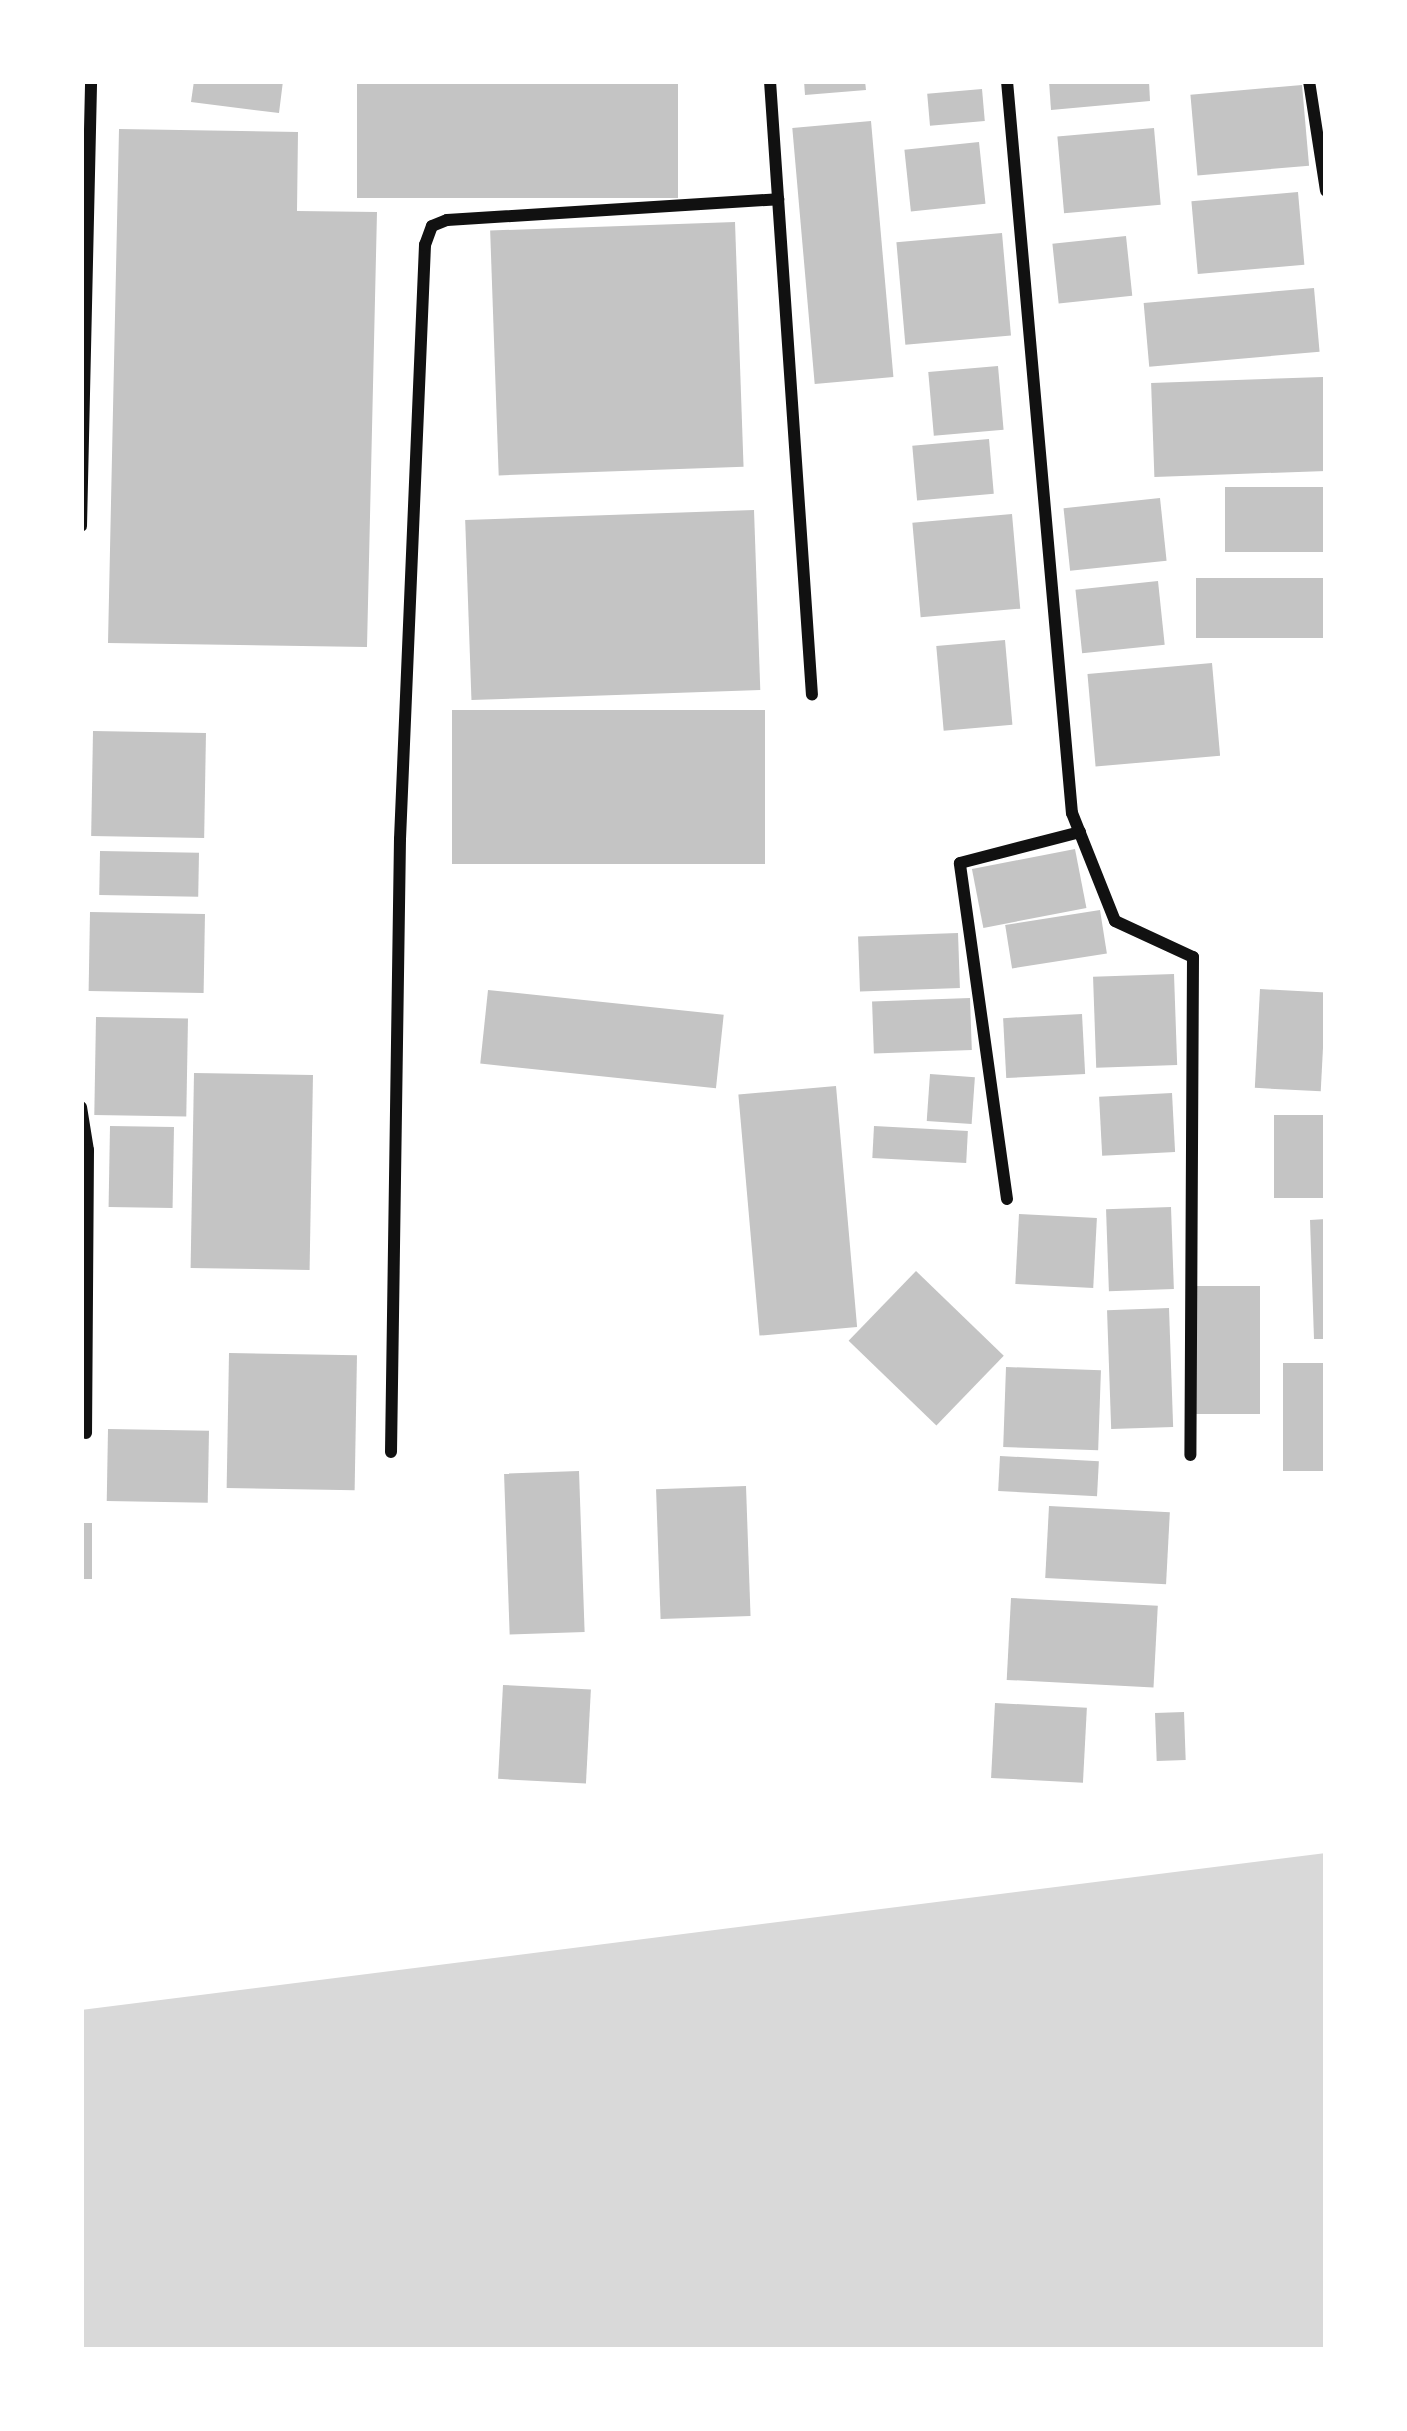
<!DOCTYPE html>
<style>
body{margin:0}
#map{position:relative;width:1407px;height:2431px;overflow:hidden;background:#fff;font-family:Lato,sans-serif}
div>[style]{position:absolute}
.water>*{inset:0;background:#d9d9d9}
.building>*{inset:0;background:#c4c4c4;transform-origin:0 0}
.minor>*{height:12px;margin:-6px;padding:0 6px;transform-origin:6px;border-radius:6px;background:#111}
span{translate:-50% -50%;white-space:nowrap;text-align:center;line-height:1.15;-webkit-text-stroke:10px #fff;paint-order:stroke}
.frame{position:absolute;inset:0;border:84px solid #fff;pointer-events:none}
</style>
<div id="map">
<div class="water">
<div style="clip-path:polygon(1326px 1853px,1326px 2350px,81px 2350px,81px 2010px)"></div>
</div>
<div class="building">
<div style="clip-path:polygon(194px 81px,283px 81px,279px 113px,191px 102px)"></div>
<div style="left:357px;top:81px;width:321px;height:117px"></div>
<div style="clip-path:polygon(804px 81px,865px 81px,866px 90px,805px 95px)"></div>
<div style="clip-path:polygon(1049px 81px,1149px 81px,1150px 101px,1051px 110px)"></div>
<div style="left:1302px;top:85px;width:81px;height:112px;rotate:85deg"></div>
<div style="left:982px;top:89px;width:32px;height:55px;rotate:85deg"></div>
<div style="left:871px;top:121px;width:257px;height:79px;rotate:85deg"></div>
<div style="left:1154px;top:128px;width:77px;height:97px;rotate:85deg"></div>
<div style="clip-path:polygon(119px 129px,298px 132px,297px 211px,377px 212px,367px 647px,108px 643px)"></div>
<div style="left:979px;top:142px;width:62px;height:75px;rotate:84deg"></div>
<div style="left:1298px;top:192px;width:73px;height:107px;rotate:85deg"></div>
<div style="left:735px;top:222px;width:245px;height:245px;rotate:88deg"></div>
<div style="left:1002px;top:233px;width:103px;height:106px;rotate:85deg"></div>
<div style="left:1126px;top:236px;width:60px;height:74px;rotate:84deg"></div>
<div style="left:1314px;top:288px;width:64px;height:171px;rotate:85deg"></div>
<div style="left:998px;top:366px;width:64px;height:70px;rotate:85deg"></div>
<div style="left:1323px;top:377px;width:94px;height:172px;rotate:88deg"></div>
<div style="left:989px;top:439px;width:55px;height:77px;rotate:85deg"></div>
<div style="left:1326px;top:487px;width:65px;height:101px;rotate:90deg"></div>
<div style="left:1160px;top:498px;width:63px;height:97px;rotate:84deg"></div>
<div style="left:754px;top:510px;width:180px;height:289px;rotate:88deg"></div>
<div style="left:1012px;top:514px;width:95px;height:100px;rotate:85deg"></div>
<div style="left:1326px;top:578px;width:60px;height:130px;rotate:90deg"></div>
<div style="left:1158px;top:581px;width:64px;height:83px;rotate:84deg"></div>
<div style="left:1005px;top:640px;width:85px;height:69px;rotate:85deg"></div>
<div style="left:1212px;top:663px;width:93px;height:125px;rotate:85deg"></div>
<div style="left:765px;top:710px;width:154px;height:313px;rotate:90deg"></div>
<div style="left:93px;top:731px;width:113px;height:105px;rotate:1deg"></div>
<div style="left:1075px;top:849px;width:60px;height:105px;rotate:79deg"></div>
<div style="left:100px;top:851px;width:99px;height:44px;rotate:1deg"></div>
<div style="left:1100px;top:910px;width:44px;height:96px;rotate:81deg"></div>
<div style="left:90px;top:912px;width:115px;height:79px;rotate:1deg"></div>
<div style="left:958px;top:933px;width:55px;height:100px;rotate:88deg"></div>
<div style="left:1174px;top:974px;width:91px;height:81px;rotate:88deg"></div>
<div style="left:1260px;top:989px;width:66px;height:99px;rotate:3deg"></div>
<div style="left:488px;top:990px;width:237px;height:74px;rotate:6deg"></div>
<div style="left:970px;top:998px;width:52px;height:98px;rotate:88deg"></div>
<div style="left:1082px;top:1014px;width:60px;height:79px;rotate:87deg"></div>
<div style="left:96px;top:1017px;width:92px;height:98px;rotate:1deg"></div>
<div style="left:194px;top:1073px;width:119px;height:195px;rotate:1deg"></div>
<div style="left:930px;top:1074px;width:45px;height:47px;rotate:4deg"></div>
<div style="left:836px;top:1086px;width:242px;height:98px;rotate:85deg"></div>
<div style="left:1172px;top:1093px;width:59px;height:73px;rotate:87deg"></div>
<div style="left:1326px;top:1115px;width:83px;height:52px;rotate:90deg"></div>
<div style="left:110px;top:1126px;width:64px;height:81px;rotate:1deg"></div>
<div style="left:874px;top:1126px;width:94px;height:32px;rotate:3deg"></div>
<div style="left:1171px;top:1207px;width:82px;height:65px;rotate:88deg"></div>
<div style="left:1019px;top:1214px;width:78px;height:70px;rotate:3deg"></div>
<div style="clip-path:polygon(1326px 1219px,1326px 1339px,1314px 1339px,1310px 1220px)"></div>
<div style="left:916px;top:1271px;width:122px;height:97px;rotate:44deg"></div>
<div style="left:1195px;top:1286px;width:65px;height:128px"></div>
<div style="left:1169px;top:1308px;width:119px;height:62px;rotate:88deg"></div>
<div style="left:229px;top:1353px;width:128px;height:135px;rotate:1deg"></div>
<div style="left:1326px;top:1363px;width:108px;height:43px;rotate:90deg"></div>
<div style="left:1006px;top:1367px;width:95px;height:80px;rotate:2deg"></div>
<div style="left:108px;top:1429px;width:101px;height:72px;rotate:1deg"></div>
<div style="left:1000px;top:1456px;width:99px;height:35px;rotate:3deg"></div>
<div style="left:579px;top:1471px;width:161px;height:75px;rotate:88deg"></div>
<div style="left:746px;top:1486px;width:130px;height:90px;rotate:88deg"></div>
<div style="left:1049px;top:1506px;width:121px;height:72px;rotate:3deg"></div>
<div style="left:81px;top:1523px;width:11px;height:56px"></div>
<div style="left:1011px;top:1598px;width:147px;height:82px;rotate:3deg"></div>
<div style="left:503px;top:1685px;width:88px;height:94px;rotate:3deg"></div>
<div style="left:995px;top:1703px;width:92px;height:75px;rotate:3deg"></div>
<div style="left:1184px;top:1712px;width:48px;height:29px;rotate:88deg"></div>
</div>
<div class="minor">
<div style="left:770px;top:81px;width:615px;rotate:86.09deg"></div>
<div style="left:1007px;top:81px;width:735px;rotate:84.93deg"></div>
<div style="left:1072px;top:813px;width:116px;rotate:68.3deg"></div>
<div style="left:1115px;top:921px;width:86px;rotate:24.8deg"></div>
<div style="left:1193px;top:957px;width:498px;rotate:90.3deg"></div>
<div style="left:1309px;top:81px;width:111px;rotate:81.2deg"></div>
<div style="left:81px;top:526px;width:445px;rotate:-88.7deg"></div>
<div style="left:81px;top:1107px;width:44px;rotate:80.8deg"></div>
<div style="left:88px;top:1150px;width:283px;rotate:90.4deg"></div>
<div style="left:1007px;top:1199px;width:339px;rotate:-98deg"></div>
<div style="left:960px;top:863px;width:124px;rotate:-14.5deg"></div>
<div style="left:391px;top:1452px;width:613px;rotate:-89.16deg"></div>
<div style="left:400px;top:839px;width:595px;rotate:-87.59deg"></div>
<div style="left:425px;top:245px;width:20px;rotate:-70deg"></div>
<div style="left:432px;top:226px;width:16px;rotate:-22deg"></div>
<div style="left:447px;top:220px;width:332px;rotate:-3.6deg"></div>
</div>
<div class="frame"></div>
</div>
